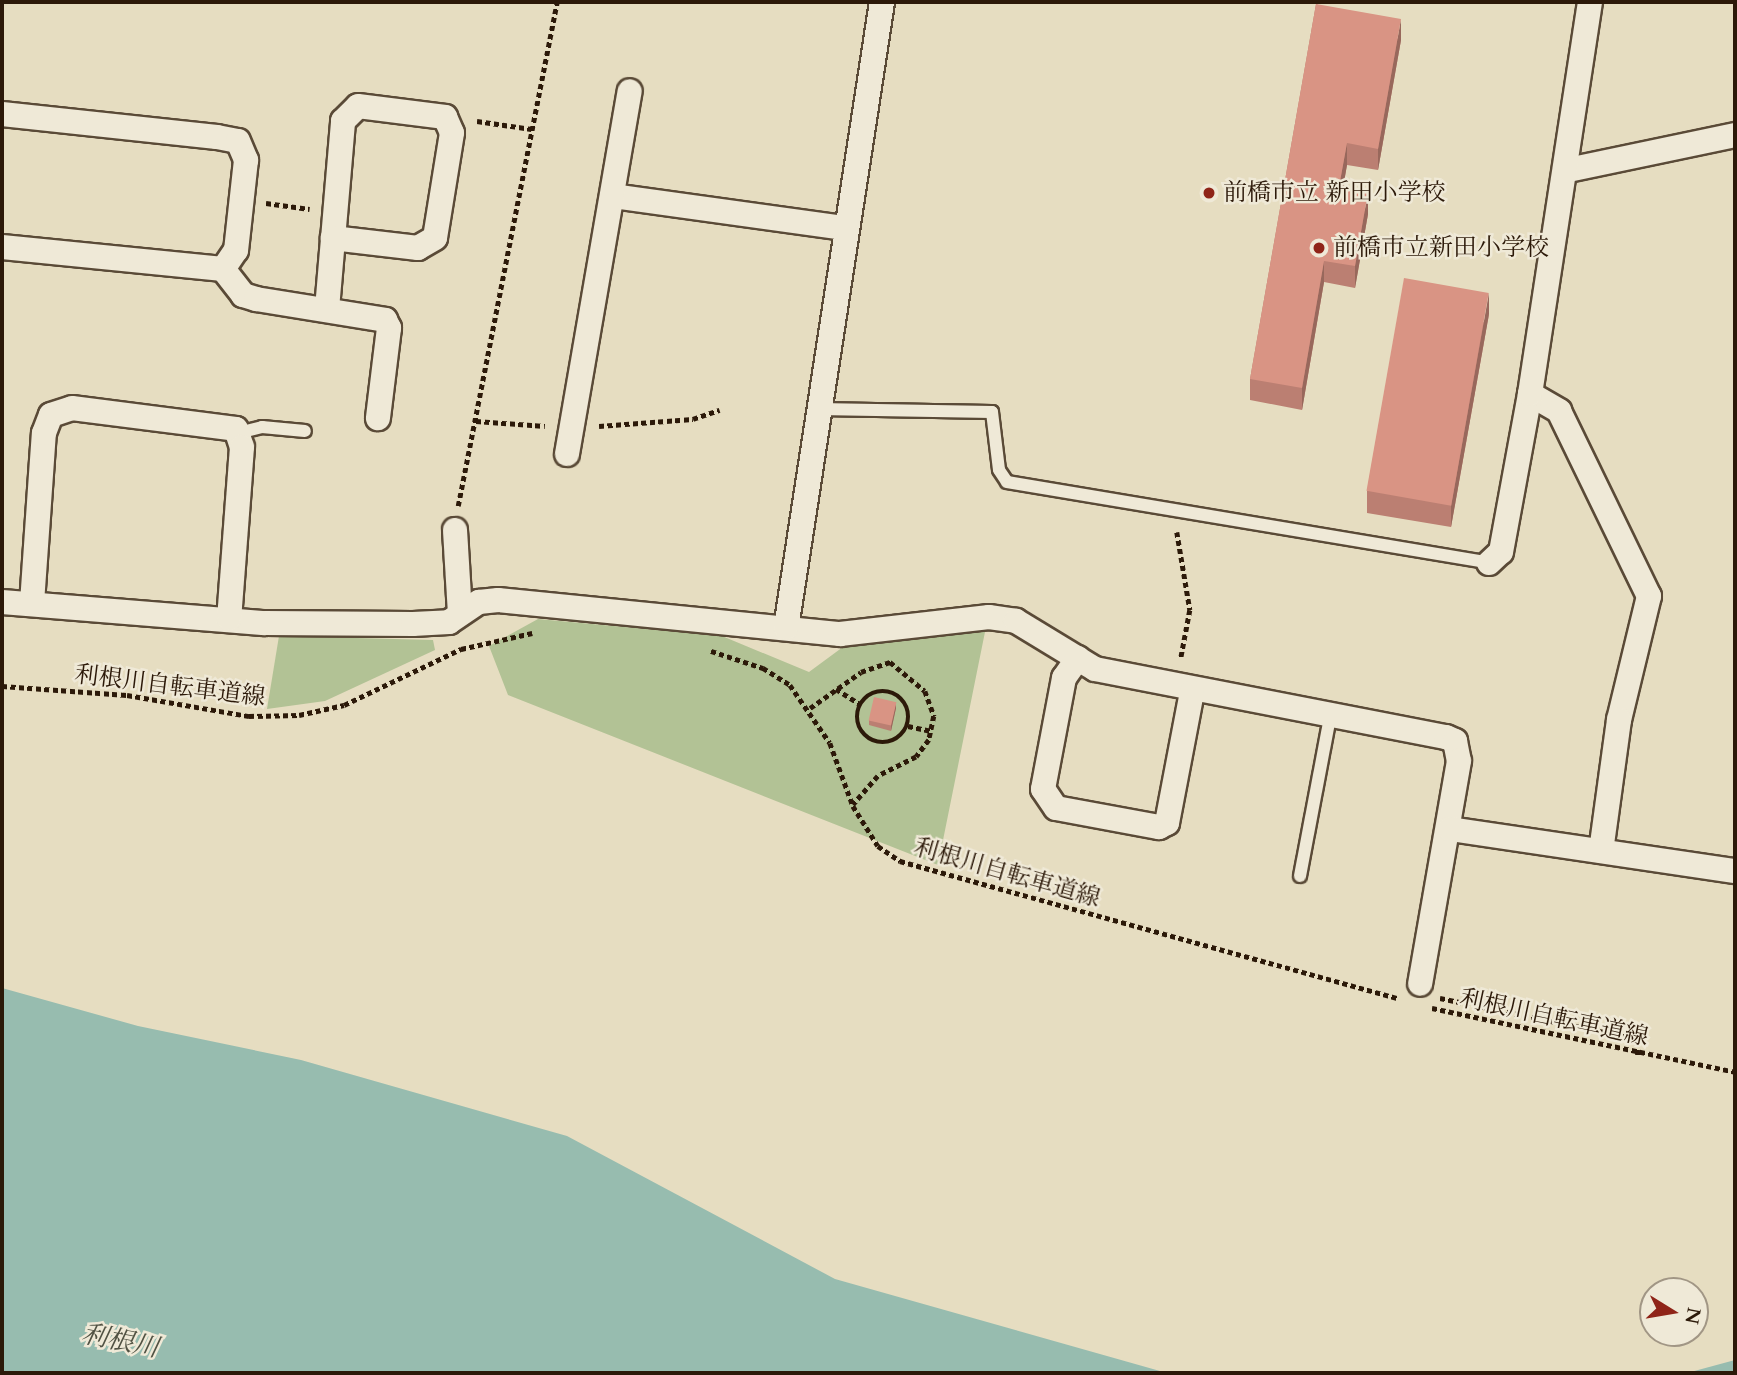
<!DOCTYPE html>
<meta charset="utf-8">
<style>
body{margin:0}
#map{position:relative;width:1737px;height:1375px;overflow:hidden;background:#e6ddc1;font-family:Cardo,"Noto Serif JP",serif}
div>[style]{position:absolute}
.green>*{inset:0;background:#b2c295}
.water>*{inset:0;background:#97bcaf}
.path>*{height:4.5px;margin-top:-2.25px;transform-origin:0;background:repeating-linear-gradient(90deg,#2c1909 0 5px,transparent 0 8.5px)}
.path>.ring{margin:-2.25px;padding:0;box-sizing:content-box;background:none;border:4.5px solid #2c1909;border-radius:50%}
.roads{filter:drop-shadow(2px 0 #5a4a37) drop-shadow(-2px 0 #5a4a37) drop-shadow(0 2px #5a4a37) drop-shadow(0 -2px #5a4a37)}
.lane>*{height:12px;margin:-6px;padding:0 6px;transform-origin:6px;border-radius:6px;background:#efe9d7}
.street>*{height:24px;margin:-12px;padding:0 12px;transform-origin:12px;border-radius:12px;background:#efe9d7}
.wall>*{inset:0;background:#bb7f72}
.shaded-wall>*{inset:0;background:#98685c}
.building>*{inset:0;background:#d99484;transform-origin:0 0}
.dots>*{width:19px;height:19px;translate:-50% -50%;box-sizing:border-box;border:4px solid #efe9d7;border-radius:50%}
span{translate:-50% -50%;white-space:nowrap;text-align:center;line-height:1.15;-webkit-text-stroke:5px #efe9d7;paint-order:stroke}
.poi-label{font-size:24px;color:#2c1909}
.left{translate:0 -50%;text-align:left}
.street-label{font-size:24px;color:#2c1909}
.water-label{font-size:26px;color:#515243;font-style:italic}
.frame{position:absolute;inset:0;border:4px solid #2c1909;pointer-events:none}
.north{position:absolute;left:1639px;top:1277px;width:70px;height:70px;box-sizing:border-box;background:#efe9d7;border:2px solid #a19685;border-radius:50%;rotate:101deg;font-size:19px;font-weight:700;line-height:28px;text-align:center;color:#2c1909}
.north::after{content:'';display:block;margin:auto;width:24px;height:32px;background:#8f2418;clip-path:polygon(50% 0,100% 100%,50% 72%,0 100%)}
</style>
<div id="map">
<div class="green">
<div style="clip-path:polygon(538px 619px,722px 636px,809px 672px,847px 644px,986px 627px,938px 865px,508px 695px,489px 646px)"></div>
<div style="clip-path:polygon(279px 636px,433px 640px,435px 650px,325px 701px,267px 709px)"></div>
</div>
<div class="water">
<div style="clip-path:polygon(2px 988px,138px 1026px,301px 1060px,567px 1136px,835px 1279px,1167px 1373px,2px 1373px)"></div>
<div style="clip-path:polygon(1735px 1360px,1735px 1373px,1687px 1373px)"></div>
</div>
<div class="path">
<div style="left:477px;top:121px;width:55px;rotate:8.4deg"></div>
<div style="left:266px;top:203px;width:44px;rotate:7.8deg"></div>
<div style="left:476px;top:421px;width:69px;rotate:4.1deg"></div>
<div style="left:599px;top:426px;width:94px;rotate:-4.3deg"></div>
<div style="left:693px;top:419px;width:28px;rotate:-19deg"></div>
<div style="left:458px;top:506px;width:514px;rotate:-78.89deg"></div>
<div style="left:1177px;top:532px;width:79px;rotate:80.5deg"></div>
<div style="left:1190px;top:610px;width:49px;rotate:100.6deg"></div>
<div style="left:711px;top:651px;width:55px;rotate:18.1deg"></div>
<div style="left:763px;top:668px;width:32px;rotate:32deg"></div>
<div style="left:790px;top:685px;width:70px;rotate:55.4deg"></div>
<div style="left:830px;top:743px;width:67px;rotate:69.9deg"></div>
<div style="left:853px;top:806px;width:47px;rotate:58deg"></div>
<div style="left:878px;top:846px;width:27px;rotate:34deg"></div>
<div style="left:900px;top:861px;width:516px;rotate:15.41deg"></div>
<div style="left:2px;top:686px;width:125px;rotate:4.1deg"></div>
<div style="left:127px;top:695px;width:124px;rotate:9.8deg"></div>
<div style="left:249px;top:716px;width:50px;rotate:-1.1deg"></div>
<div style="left:299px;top:715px;width:46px;rotate:-12.5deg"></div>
<div style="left:344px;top:705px;width:130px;rotate:-25.6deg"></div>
<div style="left:461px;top:649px;width:73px;rotate:-12.7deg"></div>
<div style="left:836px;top:689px;width:28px;rotate:32deg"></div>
<div class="ring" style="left:857px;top:691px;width:47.5px;height:47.5px"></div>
<div style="left:810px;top:708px;width:62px;rotate:-35.2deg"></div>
<div style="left:861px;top:672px;width:31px;rotate:-19deg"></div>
<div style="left:890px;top:662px;width:45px;rotate:39.6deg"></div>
<div style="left:925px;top:691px;width:27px;rotate:70deg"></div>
<div style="left:934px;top:716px;width:25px;rotate:102deg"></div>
<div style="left:929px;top:740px;width:21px;rotate:127deg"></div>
<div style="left:916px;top:757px;width:42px;rotate:153.4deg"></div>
<div style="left:878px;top:776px;width:38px;rotate:131deg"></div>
<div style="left:908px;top:726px;width:24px;rotate:12deg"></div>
<div style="left:1440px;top:998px;width:192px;rotate:11.7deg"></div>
<div style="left:1628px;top:1037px;width:10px;rotate:24deg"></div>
<div style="left:1637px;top:1041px;width:14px;rotate:86deg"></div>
<div style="left:1432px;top:1008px;width:310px;rotate:11.9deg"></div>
</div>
<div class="roads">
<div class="lane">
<div style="left:818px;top:409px;width:174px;rotate:1deg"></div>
<div style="left:992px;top:412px;width:58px;rotate:83.1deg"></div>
<div style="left:999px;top:470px;width:14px;rotate:56deg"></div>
<div style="left:1007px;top:482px;width:489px;rotate:9.5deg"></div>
<div style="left:238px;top:433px;width:25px;rotate:-14deg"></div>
<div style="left:262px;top:427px;width:43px;rotate:5.3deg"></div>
<div style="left:1300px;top:876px;width:162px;rotate:-79.3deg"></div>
</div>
<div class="street">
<div style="left:2px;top:114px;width:216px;rotate:6.1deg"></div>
<div style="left:217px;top:137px;width:21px;rotate:11deg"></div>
<div style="left:238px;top:141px;width:21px;rotate:67deg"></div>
<div style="left:246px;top:160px;width:91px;rotate:96.3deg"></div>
<div style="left:236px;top:250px;width:23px;rotate:124deg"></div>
<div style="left:223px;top:269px;width:222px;rotate:-174.3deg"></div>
<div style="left:1568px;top:170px;width:171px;rotate:-11.8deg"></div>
<div style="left:613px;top:196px;width:233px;rotate:7.9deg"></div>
<div style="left:223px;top:269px;width:33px;rotate:52deg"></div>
<div style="left:243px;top:295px;width:14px;rotate:17deg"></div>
<div style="left:256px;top:299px;width:131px;rotate:9.2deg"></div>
<div style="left:385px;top:320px;width:9px;rotate:63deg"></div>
<div style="left:389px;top:328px;width:91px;rotate:97deg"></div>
<div style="left:327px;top:309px;width:189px;rotate:-85.1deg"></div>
<div style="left:343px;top:121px;width:21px;rotate:-45deg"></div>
<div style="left:358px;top:106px;width:88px;rotate:7.2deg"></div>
<div style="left:445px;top:117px;width:17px;rotate:66deg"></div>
<div style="left:452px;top:133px;width:106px;rotate:99.2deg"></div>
<div style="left:435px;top:238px;width:20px;rotate:150deg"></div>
<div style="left:418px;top:248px;width:86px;rotate:-173.3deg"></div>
<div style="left:1530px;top:394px;width:34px;rotate:30deg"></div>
<div style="left:1559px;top:411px;width:206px;rotate:64.1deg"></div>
<div style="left:1649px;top:596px;width:128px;rotate:103.6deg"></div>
<div style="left:1619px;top:720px;width:132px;rotate:97.8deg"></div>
<div style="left:567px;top:454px;width:368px;rotate:-80.2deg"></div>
<div style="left:455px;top:530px;width:83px;rotate:86.6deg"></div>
<div style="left:1489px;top:563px;width:16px;rotate:-43deg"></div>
<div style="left:1501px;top:552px;width:161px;rotate:-79.6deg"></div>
<div style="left:1530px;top:394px;width:397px;rotate:-81.3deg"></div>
<div style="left:2px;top:602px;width:264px;rotate:4.6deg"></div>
<div style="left:265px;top:623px;width:148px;rotate:0.4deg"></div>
<div style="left:413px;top:624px;width:36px;rotate:-3deg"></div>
<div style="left:449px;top:622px;width:36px;rotate:-34deg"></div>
<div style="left:479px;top:602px;width:19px;rotate:-6deg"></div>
<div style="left:498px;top:600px;width:344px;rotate:5.7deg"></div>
<div style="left:840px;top:634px;width:150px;rotate:-6.5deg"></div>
<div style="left:989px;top:617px;width:27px;rotate:8deg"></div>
<div style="left:1016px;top:621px;width:92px;rotate:31.3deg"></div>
<div style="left:1095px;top:669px;width:358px;rotate:11deg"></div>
<div style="left:1446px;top:737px;width:10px;rotate:24deg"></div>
<div style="left:1455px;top:741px;width:20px;rotate:79deg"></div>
<div style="left:1459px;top:761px;width:226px;rotate:99.9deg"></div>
<div style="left:32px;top:603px;width:170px;rotate:-86deg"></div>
<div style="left:44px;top:433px;width:19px;rotate:-69deg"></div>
<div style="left:51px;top:415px;width:22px;rotate:-18deg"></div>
<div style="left:72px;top:408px;width:165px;rotate:7.3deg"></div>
<div style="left:236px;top:429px;width:19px;rotate:72deg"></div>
<div style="left:242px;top:447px;width:172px;rotate:94.3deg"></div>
<div style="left:786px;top:628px;width:633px;rotate:-81.28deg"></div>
<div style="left:1078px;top:658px;width:24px;rotate:125deg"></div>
<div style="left:1064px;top:678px;width:113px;rotate:100.7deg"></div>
<div style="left:1043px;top:789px;width:23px;rotate:56deg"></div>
<div style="left:1056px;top:808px;width:105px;rotate:10.5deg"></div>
<div style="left:1159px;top:827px;width:9px;rotate:-27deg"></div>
<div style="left:1167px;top:823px;width:133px;rotate:-79.2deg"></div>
<div style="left:1450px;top:829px;width:288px;rotate:8.4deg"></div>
</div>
</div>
<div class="wall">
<div style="clip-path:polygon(1316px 4px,1401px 40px,1378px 170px,1347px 165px,1343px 188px,1368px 214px,1355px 288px,1324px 282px,1302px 410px,1250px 400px,1250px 379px)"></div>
<div style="clip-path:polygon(1489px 314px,1451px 527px,1367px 513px,1367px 491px)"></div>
<div style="clip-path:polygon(896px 708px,891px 731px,869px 725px,869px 720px)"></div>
</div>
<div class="shaded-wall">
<div style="clip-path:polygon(1401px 19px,1401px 40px,1378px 170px,1378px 149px)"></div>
<div style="clip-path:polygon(1347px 143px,1347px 165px,1339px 209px,1339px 187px)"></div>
<div style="clip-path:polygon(1368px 192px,1368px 214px,1355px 288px,1355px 266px)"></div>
<div style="clip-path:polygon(1324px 261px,1324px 282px,1302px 410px,1302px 388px)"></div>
<div style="clip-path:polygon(1489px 293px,1489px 314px,1451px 527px,1451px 506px)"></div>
<div style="clip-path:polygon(896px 702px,896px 708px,891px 731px,891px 725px)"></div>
</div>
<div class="building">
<div style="clip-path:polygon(1316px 4px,1401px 19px,1378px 149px,1347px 143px,1339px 187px,1368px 192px,1355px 266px,1324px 261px,1302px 388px,1250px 379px)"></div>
<div style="left:1404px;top:278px;width:86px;height:216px;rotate:10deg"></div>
<div style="left:874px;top:697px;width:23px;height:24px;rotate:13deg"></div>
</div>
<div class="dots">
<div style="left:1209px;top:193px;background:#8f2418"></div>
<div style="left:1319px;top:248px;background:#8f2418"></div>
</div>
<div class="poi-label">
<span class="left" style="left:1223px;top:193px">前橋市立 新田小学校</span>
<span class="left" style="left:1333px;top:248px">前橋市立新田小学校</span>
</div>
<div class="street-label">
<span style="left:170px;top:686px;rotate:7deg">利根川自転車道線</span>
<span style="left:1007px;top:873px;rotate:16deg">利根川自転車道線</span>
<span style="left:1554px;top:1018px;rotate:12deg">利根川自転車道線</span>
</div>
<div class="water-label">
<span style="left:120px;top:1341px;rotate:11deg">利根川</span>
</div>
<div class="frame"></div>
<div class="north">N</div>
</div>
